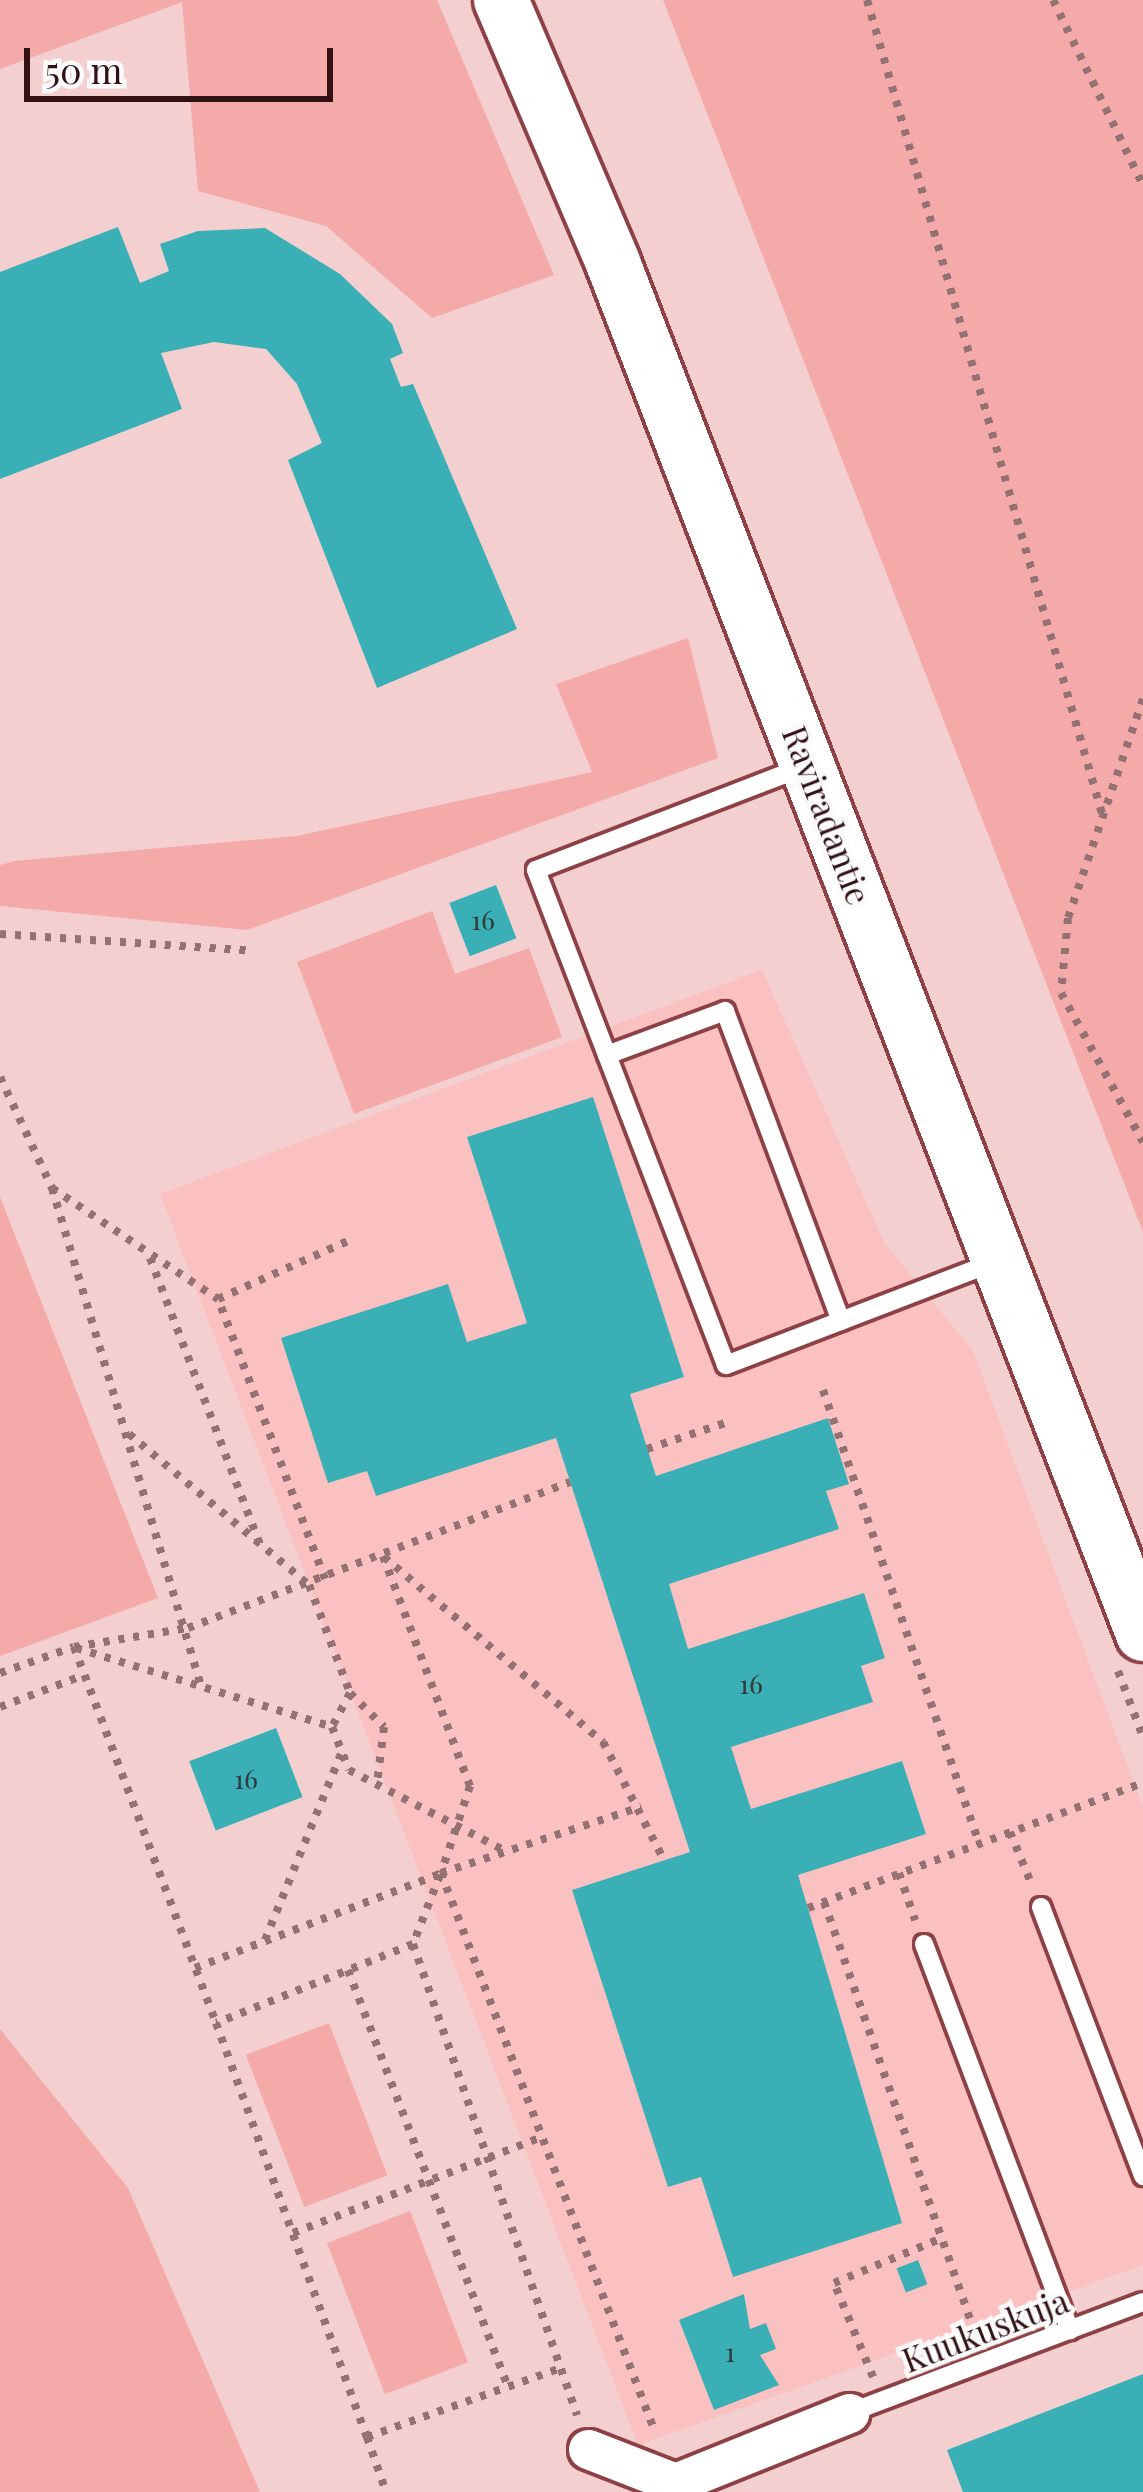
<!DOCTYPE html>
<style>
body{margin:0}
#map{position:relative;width:1143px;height:2492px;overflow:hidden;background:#f4cfcf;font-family:"Playfair Display",serif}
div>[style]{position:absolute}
.built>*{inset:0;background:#fbc1c0}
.green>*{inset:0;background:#f5aaaa;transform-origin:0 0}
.building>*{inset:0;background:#3ab0b6;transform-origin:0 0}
.path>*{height:8px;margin-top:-4px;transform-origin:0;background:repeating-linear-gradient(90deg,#947172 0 6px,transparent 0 15px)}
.roads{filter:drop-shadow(3px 0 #8d4144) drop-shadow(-3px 0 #8d4144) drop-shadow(0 3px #8d4144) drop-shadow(0 -3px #8d4144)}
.lane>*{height:18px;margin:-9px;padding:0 9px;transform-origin:9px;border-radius:9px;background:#fff}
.street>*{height:39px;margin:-19.5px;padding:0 19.5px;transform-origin:19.5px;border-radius:19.5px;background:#fff}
.secondary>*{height:54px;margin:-27px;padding:0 27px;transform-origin:27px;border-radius:27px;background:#fff}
span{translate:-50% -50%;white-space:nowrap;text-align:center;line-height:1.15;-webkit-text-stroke:9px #fafafa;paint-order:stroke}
.number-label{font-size:27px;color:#33393c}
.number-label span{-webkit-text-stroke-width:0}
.street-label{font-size:33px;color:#311113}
.scale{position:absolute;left:24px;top:48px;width:309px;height:54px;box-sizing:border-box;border:6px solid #311113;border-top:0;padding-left:15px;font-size:36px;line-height:42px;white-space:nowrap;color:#311113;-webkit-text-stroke:9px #fafafa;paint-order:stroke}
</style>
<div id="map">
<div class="built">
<div style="clip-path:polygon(762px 970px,884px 1242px,973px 1351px,1143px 1808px,1143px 2265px,638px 2445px,160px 1194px)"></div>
</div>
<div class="green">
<div style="clip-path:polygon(0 0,437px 0,554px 275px,432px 318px,326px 226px,198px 191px,182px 2px,0 69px)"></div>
<div style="clip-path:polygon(663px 0,1143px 0,1143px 1232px)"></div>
<div style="clip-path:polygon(688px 638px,718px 758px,247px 930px,0 906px,0 865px,14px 861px,297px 836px,592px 772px,556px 684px)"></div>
<div style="clip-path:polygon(432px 911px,455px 974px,529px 948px,562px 1037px,354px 1114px,297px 962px)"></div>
<div style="clip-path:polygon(0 1197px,158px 1598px,0 1656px)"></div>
<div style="left:329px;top:2023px;width:163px;height:89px;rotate:69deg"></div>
<div style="clip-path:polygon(0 2029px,128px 2188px,260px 2492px,0 2492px)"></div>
<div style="left:410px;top:2211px;width:162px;height:89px;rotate:69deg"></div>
</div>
<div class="building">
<div style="clip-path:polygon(118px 227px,140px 283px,169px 271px,160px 244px,198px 231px,265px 228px,340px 274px,392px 324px,403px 353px,390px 359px,401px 387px,413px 384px,517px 629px,377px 688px,288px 460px,322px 443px,297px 384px,266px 349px,214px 342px,161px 353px,182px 409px,0 479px,0 272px)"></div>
<div style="left:496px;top:885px;width:57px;height:50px;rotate:69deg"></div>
<div style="clip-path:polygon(593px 1097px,684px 1377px,630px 1394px,656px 1476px,828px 1418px,849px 1484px,826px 1491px,839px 1529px,669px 1584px,688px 1649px,864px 1593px,885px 1658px,861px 1666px,873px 1702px,731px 1747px,751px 1809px,902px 1761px,926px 1834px,798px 1875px,902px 2223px,733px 2277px,701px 2177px,668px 2187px,572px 1890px,690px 1852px,556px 1438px,376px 1496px,367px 1471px,328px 1483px,281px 1338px,448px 1284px,467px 1342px,527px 1323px,467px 1137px)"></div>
<div style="left:276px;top:1728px;width:74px;height:93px;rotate:69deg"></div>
<div style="left:918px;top:2260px;width:26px;height:23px;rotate:69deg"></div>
<div style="clip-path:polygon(744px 2294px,750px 2329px,766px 2323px,776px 2349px,760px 2355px,779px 2385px,714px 2410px,679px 2320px)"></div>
<div style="clip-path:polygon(1143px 2374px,1143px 2492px,963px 2492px,947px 2450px)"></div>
</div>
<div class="path">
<div style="left:867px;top:0;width:850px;rotate:73.89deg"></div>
<div style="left:1053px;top:0;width:206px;rotate:64.1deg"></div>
<div style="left:1143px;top:699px;width:231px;rotate:108.9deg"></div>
<div style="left:1068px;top:918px;width:75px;rotate:95.3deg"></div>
<div style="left:1061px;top:993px;width:170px;rotate:61.2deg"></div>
<div style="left:0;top:934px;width:254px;rotate:3.8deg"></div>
<div style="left:0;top:1077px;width:123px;rotate:64.9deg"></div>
<div style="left:52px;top:1188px;width:200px;rotate:33.8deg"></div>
<div style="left:52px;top:1188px;width:520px;rotate:73.34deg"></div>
<div style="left:150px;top:1258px;width:310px;rotate:69deg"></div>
<div style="left:823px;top:1390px;width:480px;rotate:71deg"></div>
<div style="left:129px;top:1434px;width:235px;rotate:40deg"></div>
<div style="left:309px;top:1585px;width:116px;rotate:69.2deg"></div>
<div style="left:350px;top:1693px;width:48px;rotate:45deg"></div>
<div style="left:384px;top:1727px;width:56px;rotate:97.1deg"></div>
<div style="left:647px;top:1449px;width:85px;rotate:-18.4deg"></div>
<div style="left:383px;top:1556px;width:246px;rotate:69.3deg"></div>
<div style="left:470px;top:1786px;width:92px;rotate:108.4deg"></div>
<div style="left:441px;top:1873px;width:211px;rotate:-18.3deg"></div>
<div style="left:384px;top:1557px;width:287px;rotate:40.2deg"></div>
<div style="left:603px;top:1742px;width:133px;rotate:62.7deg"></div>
<div style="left:325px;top:1579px;width:300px;rotate:-110.9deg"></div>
<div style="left:218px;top:1299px;width:147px;rotate:-24.1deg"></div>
<div style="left:74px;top:1647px;width:401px;rotate:69.3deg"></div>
<div style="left:76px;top:1648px;width:268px;rotate:17.1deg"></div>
<div style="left:1118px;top:1671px;width:71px;rotate:69.3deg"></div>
<div style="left:0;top:1673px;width:78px;rotate:-19.4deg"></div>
<div style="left:74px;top:1647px;width:116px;rotate:-9.5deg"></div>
<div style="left:188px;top:1628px;width:409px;rotate:-20.9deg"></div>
<div style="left:350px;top:1693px;width:38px;rotate:118deg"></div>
<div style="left:332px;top:1727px;width:46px;rotate:68.4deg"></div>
<div style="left:349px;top:1770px;width:178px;rotate:27.4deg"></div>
<div style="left:0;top:1707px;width:90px;rotate:-20.9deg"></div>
<div style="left:1010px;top:1832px;width:55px;rotate:67.6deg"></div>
<div style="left:441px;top:1873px;width:599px;rotate:69.05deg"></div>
<div style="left:899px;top:1873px;width:50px;rotate:71.2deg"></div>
<div style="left:440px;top:1875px;width:74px;rotate:111.4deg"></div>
<div style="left:413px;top:1944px;width:499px;rotate:70.8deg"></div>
<div style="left:824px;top:1902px;width:462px;rotate:70.7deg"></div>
<div style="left:808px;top:1908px;width:358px;rotate:-20.5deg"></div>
<div style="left:265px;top:1940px;width:201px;rotate:-67.8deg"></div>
<div style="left:413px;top:1944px;width:212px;rotate:158.1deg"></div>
<div style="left:216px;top:2023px;width:441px;rotate:70deg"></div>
<div style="left:367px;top:2437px;width:206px;rotate:-19.6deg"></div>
<div style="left:195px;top:1968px;width:262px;rotate:-21deg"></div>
<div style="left:348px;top:1970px;width:446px;rotate:69deg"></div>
<div style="left:293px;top:2233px;width:267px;rotate:-21.1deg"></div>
<div style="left:873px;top:2377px;width:102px;rotate:-112.5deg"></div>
<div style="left:834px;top:2283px;width:117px;rotate:-22.6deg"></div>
<div style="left:367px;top:2437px;width:58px;rotate:70.9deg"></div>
</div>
<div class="roads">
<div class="lane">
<div style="left:803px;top:767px;width:286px;rotate:158.9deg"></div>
<div style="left:536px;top:870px;width:530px;rotate:69deg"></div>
<div style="left:726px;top:1365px;width:285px;rotate:-21deg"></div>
<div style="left:607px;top:1055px;width:126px;rotate:-20.4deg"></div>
<div style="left:725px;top:1011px;width:331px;rotate:69.5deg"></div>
<div style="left:1041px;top:1907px;width:288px;rotate:69.2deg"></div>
<div style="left:924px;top:1944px;width:413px;rotate:69.3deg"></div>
<div style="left:849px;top:2413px;width:314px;rotate:-20.7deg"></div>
</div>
<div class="street">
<div style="left:588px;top:2449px;width:93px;rotate:21.3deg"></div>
<div style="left:675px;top:2483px;width:188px;rotate:-21.9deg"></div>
</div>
<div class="secondary">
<div style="left:501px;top:0;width:286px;rotate:66.9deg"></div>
<div style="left:613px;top:263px;width:1470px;rotate:68.86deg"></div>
</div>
</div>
<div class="number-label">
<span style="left:483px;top:920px">16</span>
<span style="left:751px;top:1684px">16</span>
<span style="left:246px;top:1779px">16</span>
<span style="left:730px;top:2352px">1</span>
</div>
<div class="street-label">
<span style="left:827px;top:815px;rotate:69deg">Raviradantie</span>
<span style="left:985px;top:2330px;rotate:-21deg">Kuukuskuja</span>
</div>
<div class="scale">50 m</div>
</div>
